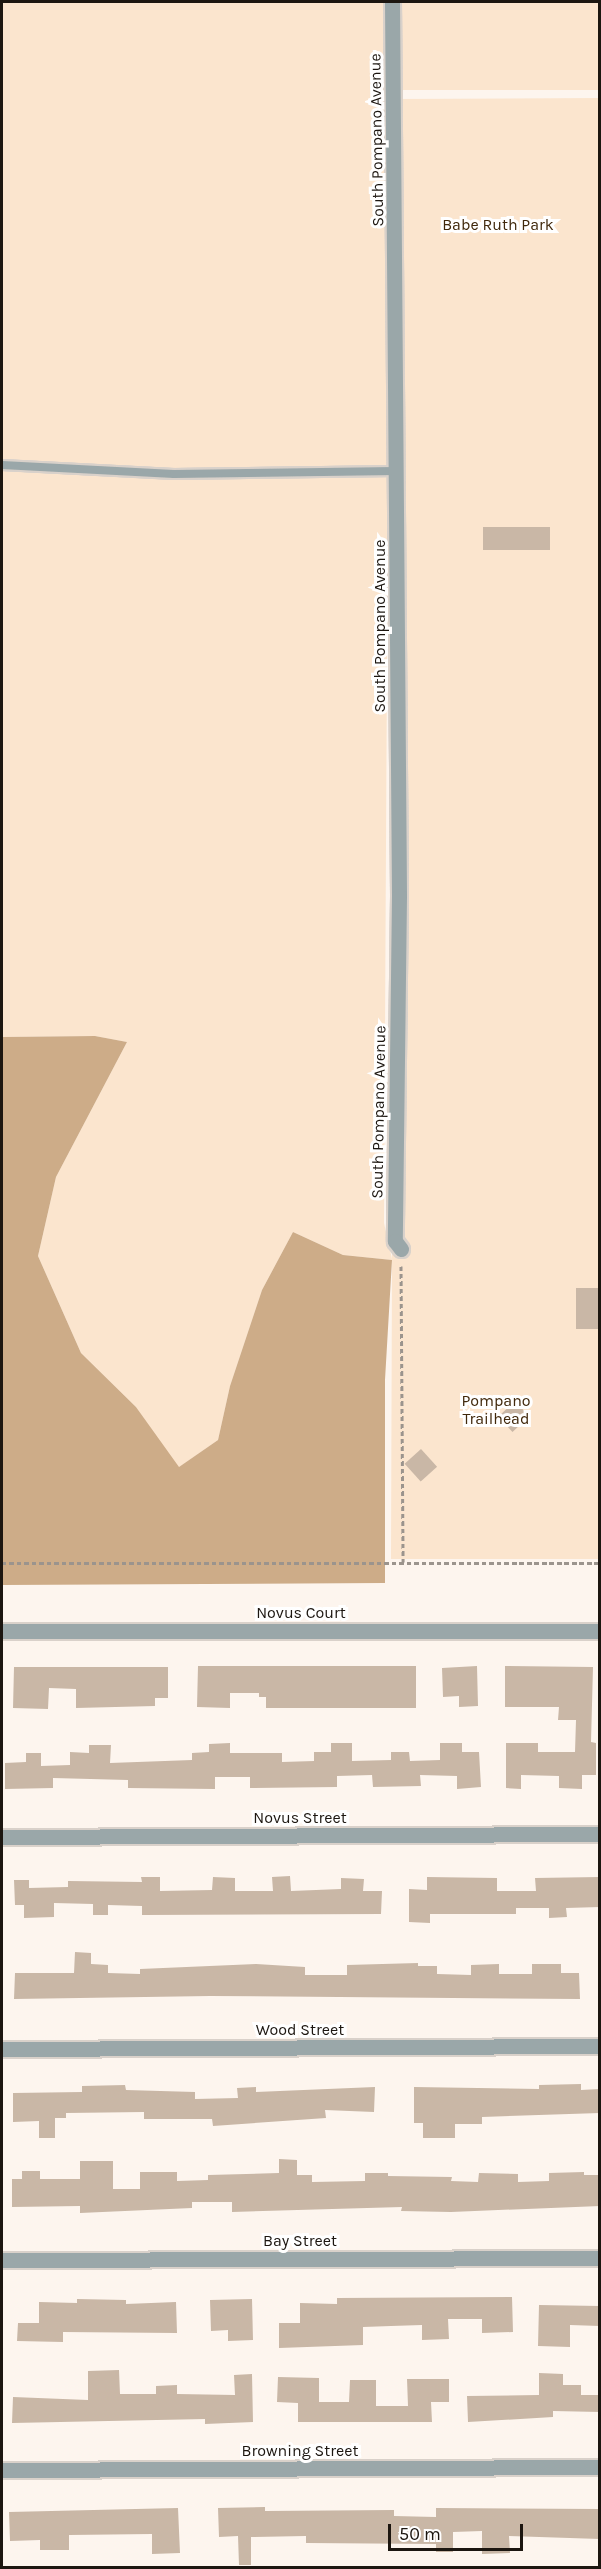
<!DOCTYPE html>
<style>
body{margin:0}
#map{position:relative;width:601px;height:2569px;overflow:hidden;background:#fdf5ee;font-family:Karla,sans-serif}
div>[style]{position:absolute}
.green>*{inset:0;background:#fbe5ce;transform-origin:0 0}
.forest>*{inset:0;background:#cdac88}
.building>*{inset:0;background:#c9b7a6;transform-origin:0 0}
.path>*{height:3px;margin-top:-1.5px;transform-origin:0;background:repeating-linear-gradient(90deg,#9b948d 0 4.5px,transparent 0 7.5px)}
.roads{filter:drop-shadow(2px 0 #d9d1ca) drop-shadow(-2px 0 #d9d1ca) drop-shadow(0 2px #d9d1ca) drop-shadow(0 -2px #d9d1ca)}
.lane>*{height:8px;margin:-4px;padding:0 4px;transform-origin:4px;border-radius:4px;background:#9aa7a9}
.street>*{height:15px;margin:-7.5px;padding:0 7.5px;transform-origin:7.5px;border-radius:7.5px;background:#9aa7a9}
span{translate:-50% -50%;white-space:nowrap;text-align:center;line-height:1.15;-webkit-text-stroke:6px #fff;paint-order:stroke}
.street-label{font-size:16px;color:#1c1610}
.park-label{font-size:16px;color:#40280b}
.frame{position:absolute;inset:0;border:3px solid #1c1610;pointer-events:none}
.scale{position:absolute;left:388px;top:2524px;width:135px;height:27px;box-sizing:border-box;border:3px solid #1c1610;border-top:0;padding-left:8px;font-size:18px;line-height:21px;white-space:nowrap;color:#1c1610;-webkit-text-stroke:4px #fff;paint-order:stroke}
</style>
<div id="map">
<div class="green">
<div style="clip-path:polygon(2px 2px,383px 2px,388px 470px,384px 1223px,392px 1259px,395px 99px,599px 98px,599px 1559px,391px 1559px,392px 1260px,343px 1255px,293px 1232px,262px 1290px,230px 1386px,218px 1440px,178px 1468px,136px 1407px,81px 1353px,38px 1256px,56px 1177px,127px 1042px,95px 1036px,2px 1037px)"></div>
<div style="left:402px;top:2px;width:197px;height:88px"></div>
</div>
<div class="forest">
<div style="clip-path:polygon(95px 1036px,127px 1042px,56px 1177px,38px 1256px,81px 1353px,136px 1407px,179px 1467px,218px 1440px,230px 1386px,262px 1290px,293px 1232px,343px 1255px,392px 1260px,385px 1380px,385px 1583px,2px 1585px,2px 1037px)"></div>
</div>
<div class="building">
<div style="left:550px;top:527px;width:23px;height:67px;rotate:90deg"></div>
<div style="left:576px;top:1288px;width:24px;height:41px"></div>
<div style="left:515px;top:1401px;width:21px;height:23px;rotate:47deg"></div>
<div style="left:421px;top:1449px;width:24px;height:22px;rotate:48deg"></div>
<div style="clip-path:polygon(198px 1666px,416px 1666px,416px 1708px,266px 1708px,266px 1697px,259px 1697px,259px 1693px,230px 1693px,230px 1708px,197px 1707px)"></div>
<div style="clip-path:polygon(477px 1666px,478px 1706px,459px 1707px,459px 1696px,443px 1697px,442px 1668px)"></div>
<div style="clip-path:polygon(505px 1666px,593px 1667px,591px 1742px,596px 1743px,596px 1775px,582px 1775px,582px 1789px,559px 1788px,559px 1776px,521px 1775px,521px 1789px,506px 1788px,506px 1743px,538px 1743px,538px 1752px,575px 1752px,576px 1720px,558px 1720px,559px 1707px,505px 1707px)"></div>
<div style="clip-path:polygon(14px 1667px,168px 1667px,168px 1698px,155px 1698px,155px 1706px,76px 1708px,76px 1689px,49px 1688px,48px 1709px,13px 1708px)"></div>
<div style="clip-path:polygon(230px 1743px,230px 1753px,282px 1753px,282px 1762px,314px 1761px,314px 1752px,331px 1752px,331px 1743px,352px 1743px,352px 1761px,391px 1760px,391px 1752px,409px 1752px,410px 1761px,440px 1760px,440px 1743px,462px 1743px,462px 1752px,479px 1752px,481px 1787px,457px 1789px,457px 1776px,420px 1775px,421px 1786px,373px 1787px,372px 1775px,337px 1776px,337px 1787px,250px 1788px,250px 1777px,215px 1777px,215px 1789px,128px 1788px,128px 1780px,53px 1778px,53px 1788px,5px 1789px,5px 1763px,26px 1762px,26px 1753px,41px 1753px,41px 1766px,70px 1765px,70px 1752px,89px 1753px,89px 1745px,111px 1745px,110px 1763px,192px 1760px,192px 1753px,209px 1752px,209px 1744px)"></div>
<div style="clip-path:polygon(290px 1876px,291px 1891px,341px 1889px,341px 1878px,364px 1879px,363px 1891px,382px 1891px,381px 1914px,142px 1915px,142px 1906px,108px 1905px,108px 1915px,93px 1915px,93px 1904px,54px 1903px,54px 1917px,24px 1918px,24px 1905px,15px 1905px,14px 1880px,29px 1880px,29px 1888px,68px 1887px,68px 1881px,142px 1882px,141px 1877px,160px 1877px,160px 1891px,212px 1890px,213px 1877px,235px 1878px,235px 1891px,273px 1891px,272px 1877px)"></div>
<div style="clip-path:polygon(427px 1877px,497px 1878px,497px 1891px,536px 1891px,535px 1878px,600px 1877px,600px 1907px,566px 1908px,567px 1917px,549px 1918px,549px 1908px,516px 1908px,516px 1914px,430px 1914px,430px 1923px,409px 1922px,409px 1889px,427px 1890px)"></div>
<div style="clip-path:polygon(75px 1952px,91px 1953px,91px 1964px,108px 1965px,108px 1973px,140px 1974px,140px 1969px,256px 1964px,305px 1967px,305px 1975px,347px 1975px,347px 1965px,418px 1963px,418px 1966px,437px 1966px,437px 1974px,471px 1975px,471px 1965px,499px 1964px,499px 1974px,532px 1974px,532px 1964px,561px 1964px,561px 1973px,579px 1973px,580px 1999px,210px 1996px,14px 1999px,15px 1973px,74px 1973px)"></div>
<div style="clip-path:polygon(581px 2084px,581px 2090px,600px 2089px,600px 2113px,482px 2117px,482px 2124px,455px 2124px,455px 2138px,423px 2138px,423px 2123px,414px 2123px,414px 2087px,539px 2089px,539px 2085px)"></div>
<div style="clip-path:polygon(125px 2085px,126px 2090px,195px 2092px,195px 2099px,238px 2098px,237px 2088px,256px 2087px,256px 2092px,375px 2087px,374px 2112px,325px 2110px,326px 2118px,213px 2126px,212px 2119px,144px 2119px,144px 2112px,66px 2113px,66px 2118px,55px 2118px,55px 2138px,39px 2138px,39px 2121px,13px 2122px,13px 2093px,82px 2092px,82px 2086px)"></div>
<div style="clip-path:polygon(279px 2159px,297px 2160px,297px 2175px,312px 2175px,312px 2182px,365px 2181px,365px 2173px,388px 2173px,388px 2176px,452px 2177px,451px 2181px,478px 2182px,479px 2173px,518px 2174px,518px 2182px,549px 2181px,549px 2173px,584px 2172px,584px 2175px,600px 2175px,600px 2206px,451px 2212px,401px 2211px,402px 2207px,232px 2212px,232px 2202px,192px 2202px,192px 2208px,80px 2213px,80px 2206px,12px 2207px,12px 2179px,22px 2179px,22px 2171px,40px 2171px,40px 2179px,80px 2179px,80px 2161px,113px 2161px,113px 2189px,140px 2189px,140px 2172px,177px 2172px,177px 2181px,208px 2180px,208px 2175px,279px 2173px)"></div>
<div style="clip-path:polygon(512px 2297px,513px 2332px,482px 2333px,482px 2319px,448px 2319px,449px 2339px,422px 2340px,422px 2325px,391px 2326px,363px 2327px,363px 2345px,279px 2348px,279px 2323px,300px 2323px,300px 2303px,337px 2304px,337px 2298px)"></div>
<div style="clip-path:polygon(77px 2299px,126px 2300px,126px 2304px,176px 2302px,177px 2333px,63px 2332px,63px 2342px,17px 2341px,18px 2323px,39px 2323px,39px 2302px,77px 2303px)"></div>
<div style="clip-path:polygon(252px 2299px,253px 2340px,228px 2341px,228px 2330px,211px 2331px,210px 2300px)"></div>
<div style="clip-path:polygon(539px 2305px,600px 2306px,600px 2326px,570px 2325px,570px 2347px,538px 2346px)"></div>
<div style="clip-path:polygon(119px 2370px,120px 2394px,156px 2394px,156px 2386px,177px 2385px,177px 2394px,235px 2395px,234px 2375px,252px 2374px,253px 2422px,205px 2424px,205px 2419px,12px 2423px,13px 2397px,88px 2400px,88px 2371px)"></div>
<div style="clip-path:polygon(539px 2373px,563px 2374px,563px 2385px,581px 2385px,581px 2395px,600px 2395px,600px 2412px,553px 2411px,553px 2417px,468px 2422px,467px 2396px,539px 2395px)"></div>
<div style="clip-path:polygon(278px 2377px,319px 2378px,319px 2402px,349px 2402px,350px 2380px,376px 2380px,376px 2406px,408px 2406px,407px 2379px,449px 2379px,449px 2402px,431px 2402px,432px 2422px,298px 2422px,298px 2403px,277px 2402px)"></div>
<div style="clip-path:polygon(265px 2507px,265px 2511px,394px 2510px,394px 2516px,436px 2517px,436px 2508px,600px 2509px,600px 2539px,509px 2536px,510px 2553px,482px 2554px,482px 2531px,453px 2532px,453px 2552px,436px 2552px,436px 2544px,306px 2543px,306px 2536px,251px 2537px,251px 2565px,239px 2565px,238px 2536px,219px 2537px,218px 2508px)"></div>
<div style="clip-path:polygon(178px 2508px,180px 2553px,152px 2554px,152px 2534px,69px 2535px,69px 2550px,40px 2550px,40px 2540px,10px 2541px,9px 2512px)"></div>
</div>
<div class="path">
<div style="left:401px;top:1266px;width:296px;rotate:89.6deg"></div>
<div style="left:2px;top:1563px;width:598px"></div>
</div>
<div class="roads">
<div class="lane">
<div style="left:2px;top:465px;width:172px;rotate:3deg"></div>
<div style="left:174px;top:474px;width:222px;rotate:-0.8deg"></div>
</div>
<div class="street">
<div style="left:392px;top:2px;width:894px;rotate:89.55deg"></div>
<div style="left:399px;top:896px;width:345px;rotate:90.7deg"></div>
<div style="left:395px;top:1241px;width:10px;rotate:53deg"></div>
<div style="left:2px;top:1631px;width:598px"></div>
<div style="left:2px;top:1837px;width:598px;rotate:-0.29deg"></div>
<div style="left:2px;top:2049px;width:598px;rotate:-0.29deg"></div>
<div style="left:2px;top:2260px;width:598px;rotate:-0.19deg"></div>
<div style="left:2px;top:2470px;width:598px;rotate:-0.29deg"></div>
</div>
</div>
<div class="street-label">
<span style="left:377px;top:140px;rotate:-91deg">South Pompano Avenue</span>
<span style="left:380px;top:626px;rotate:-90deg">South Pompano Avenue</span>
<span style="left:379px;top:1112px;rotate:-89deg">South Pompano Avenue</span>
<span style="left:301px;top:1613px">Novus Court</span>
<span style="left:300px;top:1818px">Novus Street</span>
<span style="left:300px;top:2030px">Wood Street</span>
<span style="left:300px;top:2241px">Bay Street</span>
<span style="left:300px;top:2451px">Browning Street</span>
</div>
<div class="park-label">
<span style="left:498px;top:225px">Babe Ruth Park</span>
<span style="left:496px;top:1410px">Pompano<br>Trailhead</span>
</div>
<div class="frame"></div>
<div class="scale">50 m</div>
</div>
